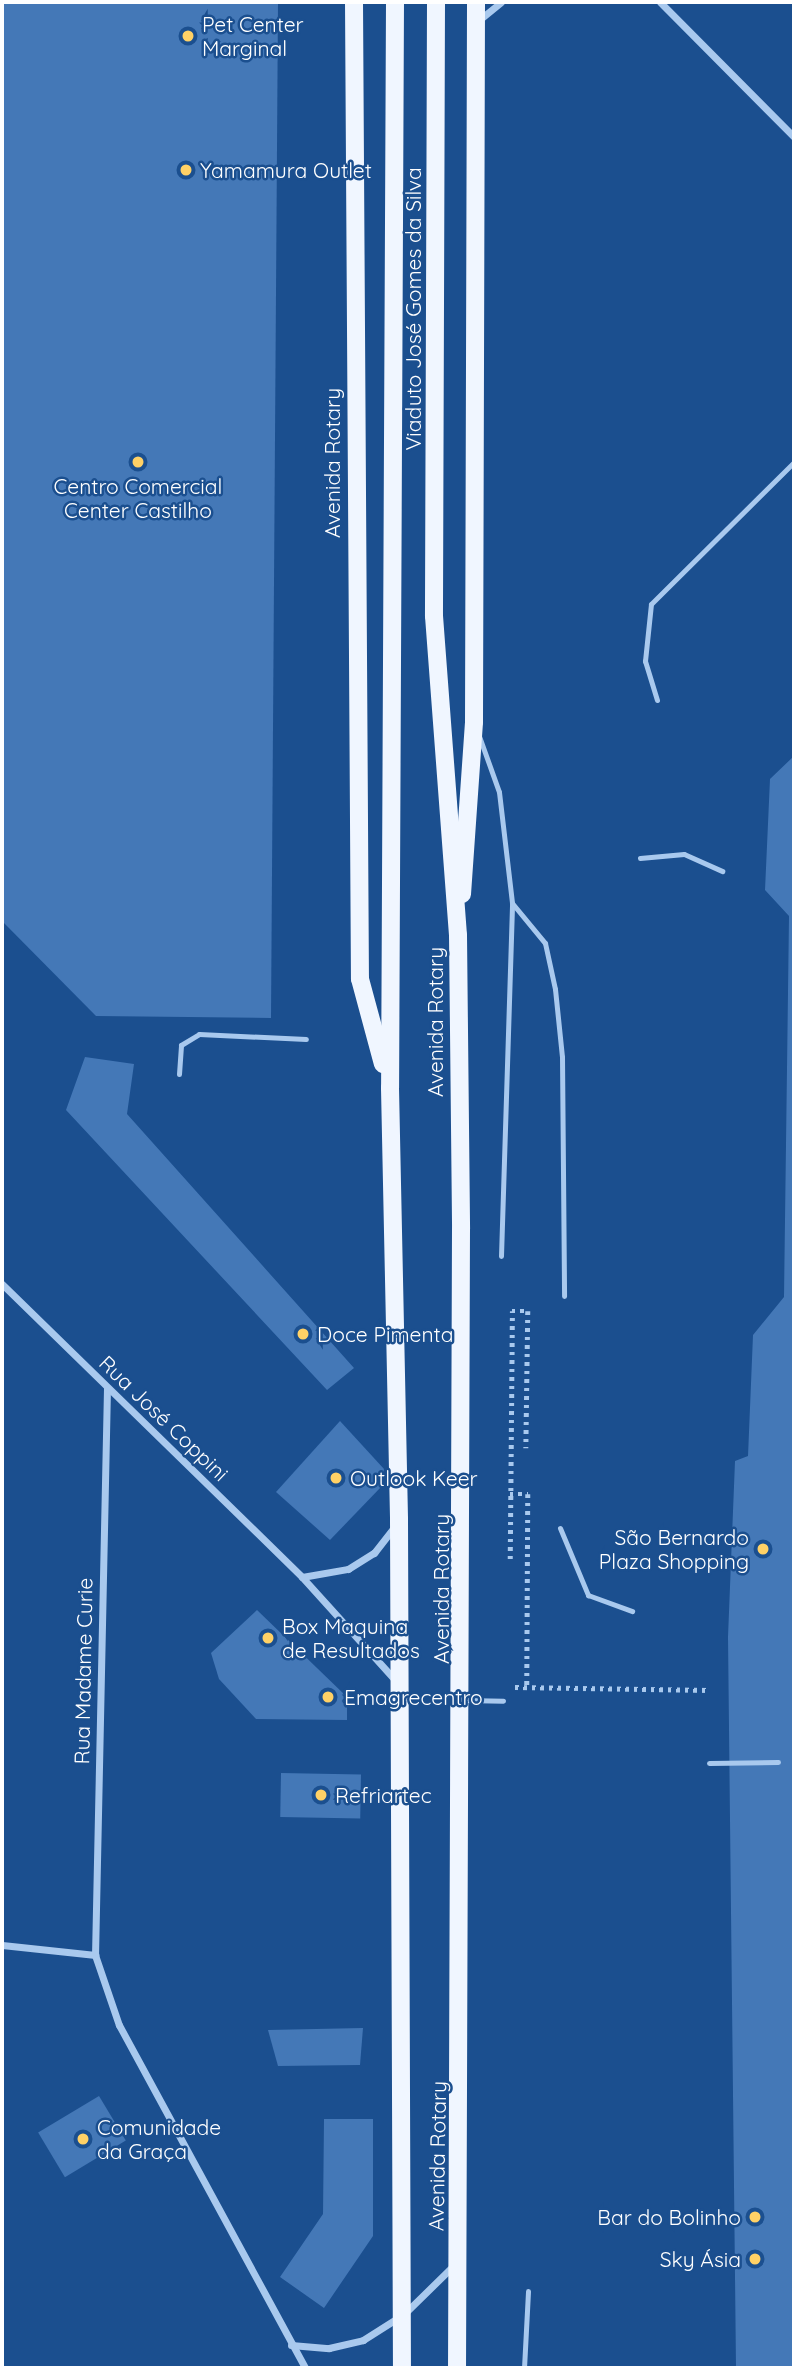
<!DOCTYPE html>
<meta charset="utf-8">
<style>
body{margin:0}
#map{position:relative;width:796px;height:2370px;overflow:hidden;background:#1b4f8f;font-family:Quicksand,sans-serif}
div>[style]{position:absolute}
.building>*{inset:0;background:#4478b7;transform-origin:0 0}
.path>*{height:4.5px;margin-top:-2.25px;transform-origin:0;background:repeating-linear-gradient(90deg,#a9c9ee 0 3.5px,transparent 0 8.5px)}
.service>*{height:5px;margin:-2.5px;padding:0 2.5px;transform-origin:2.5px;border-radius:2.5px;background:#a9c9ee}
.minor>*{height:7px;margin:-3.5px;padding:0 3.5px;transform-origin:3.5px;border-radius:3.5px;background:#a9c9ee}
.primary>*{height:18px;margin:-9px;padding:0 9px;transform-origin:9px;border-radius:9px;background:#f0f6ff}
.dots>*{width:19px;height:19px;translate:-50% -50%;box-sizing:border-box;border:4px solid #1b4f8f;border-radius:50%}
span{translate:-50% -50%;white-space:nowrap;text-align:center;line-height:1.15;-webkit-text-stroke:5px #1b4f8f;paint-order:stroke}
.poi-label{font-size:21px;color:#fff}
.left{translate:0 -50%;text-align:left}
.right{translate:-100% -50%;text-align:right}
.street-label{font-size:21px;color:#fff}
.frame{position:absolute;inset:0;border:4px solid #fff;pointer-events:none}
</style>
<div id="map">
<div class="building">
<div style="clip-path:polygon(2px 2px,278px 2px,271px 1018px,96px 1016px,2px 921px)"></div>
<div style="clip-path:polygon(794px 756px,794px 2368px,736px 2368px,728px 1637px,735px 1461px,748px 1456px,753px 1335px,784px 1297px,789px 916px,765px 890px,770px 779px)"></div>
<div style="clip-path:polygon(85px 1057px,134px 1064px,127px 1114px,354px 1368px,327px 1390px,66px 1110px)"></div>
<div style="clip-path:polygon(340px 1421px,384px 1469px,381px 1487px,330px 1540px,276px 1492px)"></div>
<div style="clip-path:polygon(257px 1610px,347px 1697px,347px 1720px,256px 1719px,219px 1679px,211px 1653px)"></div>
<div style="left:281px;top:1773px;width:80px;height:44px;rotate:1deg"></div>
<div style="clip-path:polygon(363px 2028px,360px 2065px,278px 2066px,268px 2030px)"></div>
<div style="left:99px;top:2096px;width:52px;height:71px;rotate:59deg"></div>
<div style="clip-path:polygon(324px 2119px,373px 2119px,373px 2236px,324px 2308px,280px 2277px,323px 2214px)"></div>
</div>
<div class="path">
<div style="left:510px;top:1494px;width:18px"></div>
<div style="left:528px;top:1494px;width:193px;rotate:90.3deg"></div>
<div style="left:510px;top:1559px;width:248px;rotate:-89.5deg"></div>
<div style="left:512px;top:1311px;width:16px"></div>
<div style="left:528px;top:1311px;width:137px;rotate:90.8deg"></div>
<div style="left:515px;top:1687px;width:195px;rotate:0.9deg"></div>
</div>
<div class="service">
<div style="left:657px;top:700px;width:41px;rotate:-107.1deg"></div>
<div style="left:645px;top:661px;width:57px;rotate:-84deg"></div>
<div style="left:651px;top:604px;width:202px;rotate:-44.8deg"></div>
<div style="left:479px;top:736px;width:59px;rotate:70.3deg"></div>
<div style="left:499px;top:792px;width:112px;rotate:83.3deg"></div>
<div style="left:512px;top:903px;width:52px;rotate:50.5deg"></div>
<div style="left:545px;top:943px;width:47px;rotate:77.7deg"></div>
<div style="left:555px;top:989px;width:68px;rotate:84.1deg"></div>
<div style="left:562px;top:1057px;width:239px;rotate:89.5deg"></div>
<div style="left:640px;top:858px;width:44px;rotate:-5.2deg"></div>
<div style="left:684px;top:854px;width:42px;rotate:24.1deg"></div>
<div style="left:179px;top:1074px;width:29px;rotate:-86deg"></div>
<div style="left:181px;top:1045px;width:21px;rotate:-31deg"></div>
<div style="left:199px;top:1034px;width:107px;rotate:2.7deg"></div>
<div style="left:501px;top:1256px;width:353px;rotate:-88.2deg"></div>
<div style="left:560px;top:1528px;width:73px;rotate:67.3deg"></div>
<div style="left:588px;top:1595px;width:47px;rotate:20deg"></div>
<div style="left:464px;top:1700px;width:39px;rotate:1deg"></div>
<div style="left:709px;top:1763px;width:69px;rotate:-0.8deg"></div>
<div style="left:524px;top:2368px;width:77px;rotate:-87deg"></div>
</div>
<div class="minor">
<div style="left:660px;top:2px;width:190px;rotate:45.2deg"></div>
<div style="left:479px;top:20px;width:28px;rotate:-39deg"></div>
<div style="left:2px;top:1284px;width:419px;rotate:44.3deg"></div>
<div style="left:302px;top:1577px;width:140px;rotate:47.9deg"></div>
<div style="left:107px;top:1388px;width:567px;rotate:91.21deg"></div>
<div style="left:95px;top:1955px;width:74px;rotate:71.1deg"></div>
<div style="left:119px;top:2025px;width:390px;rotate:61.5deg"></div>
<div style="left:302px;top:1577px;width:47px;rotate:-9.9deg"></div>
<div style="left:348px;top:1569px;width:31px;rotate:-32deg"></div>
<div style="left:374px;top:1553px;width:34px;rotate:-52deg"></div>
<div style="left:2px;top:1945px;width:94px;rotate:6.1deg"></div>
<div style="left:291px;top:2345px;width:38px;rotate:5deg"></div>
<div style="left:329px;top:2348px;width:35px;rotate:-13deg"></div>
<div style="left:363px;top:2340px;width:49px;rotate:-32.4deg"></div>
<div style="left:404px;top:2314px;width:70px;rotate:-44.4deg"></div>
</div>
<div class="primary">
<div style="left:354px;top:2px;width:977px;rotate:89.65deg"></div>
<div style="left:360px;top:979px;width:88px;rotate:74.9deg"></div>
<div style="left:395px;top:2px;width:1086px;rotate:90.26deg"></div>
<div style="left:390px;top:1088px;width:432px;rotate:88.8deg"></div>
<div style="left:399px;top:1520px;width:848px;rotate:89.8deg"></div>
<div style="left:436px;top:2px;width:614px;rotate:90.19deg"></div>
<div style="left:434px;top:616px;width:320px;rotate:85.7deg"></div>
<div style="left:458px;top:935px;width:294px;rotate:89.4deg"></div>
<div style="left:461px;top:1229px;width:1139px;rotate:90.2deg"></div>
<div style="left:462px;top:894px;width:172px;rotate:-86deg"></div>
<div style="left:474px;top:722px;width:720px;rotate:-89.84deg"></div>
</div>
<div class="dots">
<div style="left:188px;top:36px;background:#ffd166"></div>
<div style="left:186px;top:170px;background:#ffd166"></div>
<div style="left:138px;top:462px;background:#ffd166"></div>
<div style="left:303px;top:1334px;background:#ffd166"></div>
<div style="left:336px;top:1478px;background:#ffd166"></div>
<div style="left:763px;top:1549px;background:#ffd166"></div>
<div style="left:268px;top:1638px;background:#ffd166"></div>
<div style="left:328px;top:1697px;background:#ffd166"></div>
<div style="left:321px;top:1795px;background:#ffd166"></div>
<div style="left:83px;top:2139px;background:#ffd166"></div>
<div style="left:755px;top:2217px;background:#ffd166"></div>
<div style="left:755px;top:2259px;background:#ffd166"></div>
</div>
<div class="poi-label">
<span class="left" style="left:202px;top:36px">Pet Center<br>Marginal</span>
<span class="left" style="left:200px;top:170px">Yamamura Outlet</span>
<span style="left:138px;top:498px">Centro Comercial<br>Center Castilho</span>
<span class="left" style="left:317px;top:1334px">Doce Pimenta</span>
<span class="left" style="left:350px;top:1478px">Outlook Keer</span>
<span class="right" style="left:749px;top:1549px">São Bernardo<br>Plaza Shopping</span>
<span class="left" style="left:282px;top:1638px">Box Maquina<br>de Resultados</span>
<span class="left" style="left:344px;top:1697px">Emagrecentro</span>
<span class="left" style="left:335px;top:1795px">Refriartec</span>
<span class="left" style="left:97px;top:2139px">Comunidade<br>da Graça</span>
<span class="right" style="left:741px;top:2217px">Bar do Bolinho</span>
<span class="right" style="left:741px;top:2259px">Sky Ásia</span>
</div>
<div class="street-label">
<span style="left:413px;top:309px;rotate:-90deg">Viaduto José Gomes da Silva</span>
<span style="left:332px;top:463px;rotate:-90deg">Avenida Rotary</span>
<span style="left:435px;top:1022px;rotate:-90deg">Avenida Rotary</span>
<span style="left:164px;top:1418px;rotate:44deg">Rua José Coppini</span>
<span style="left:441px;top:1589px;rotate:-90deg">Avenida Rotary</span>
<span style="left:83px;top:1671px;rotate:-89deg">Rua Madame Curie</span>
<span style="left:437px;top:2156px;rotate:-89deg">Avenida Rotary</span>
</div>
<div class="frame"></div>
</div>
